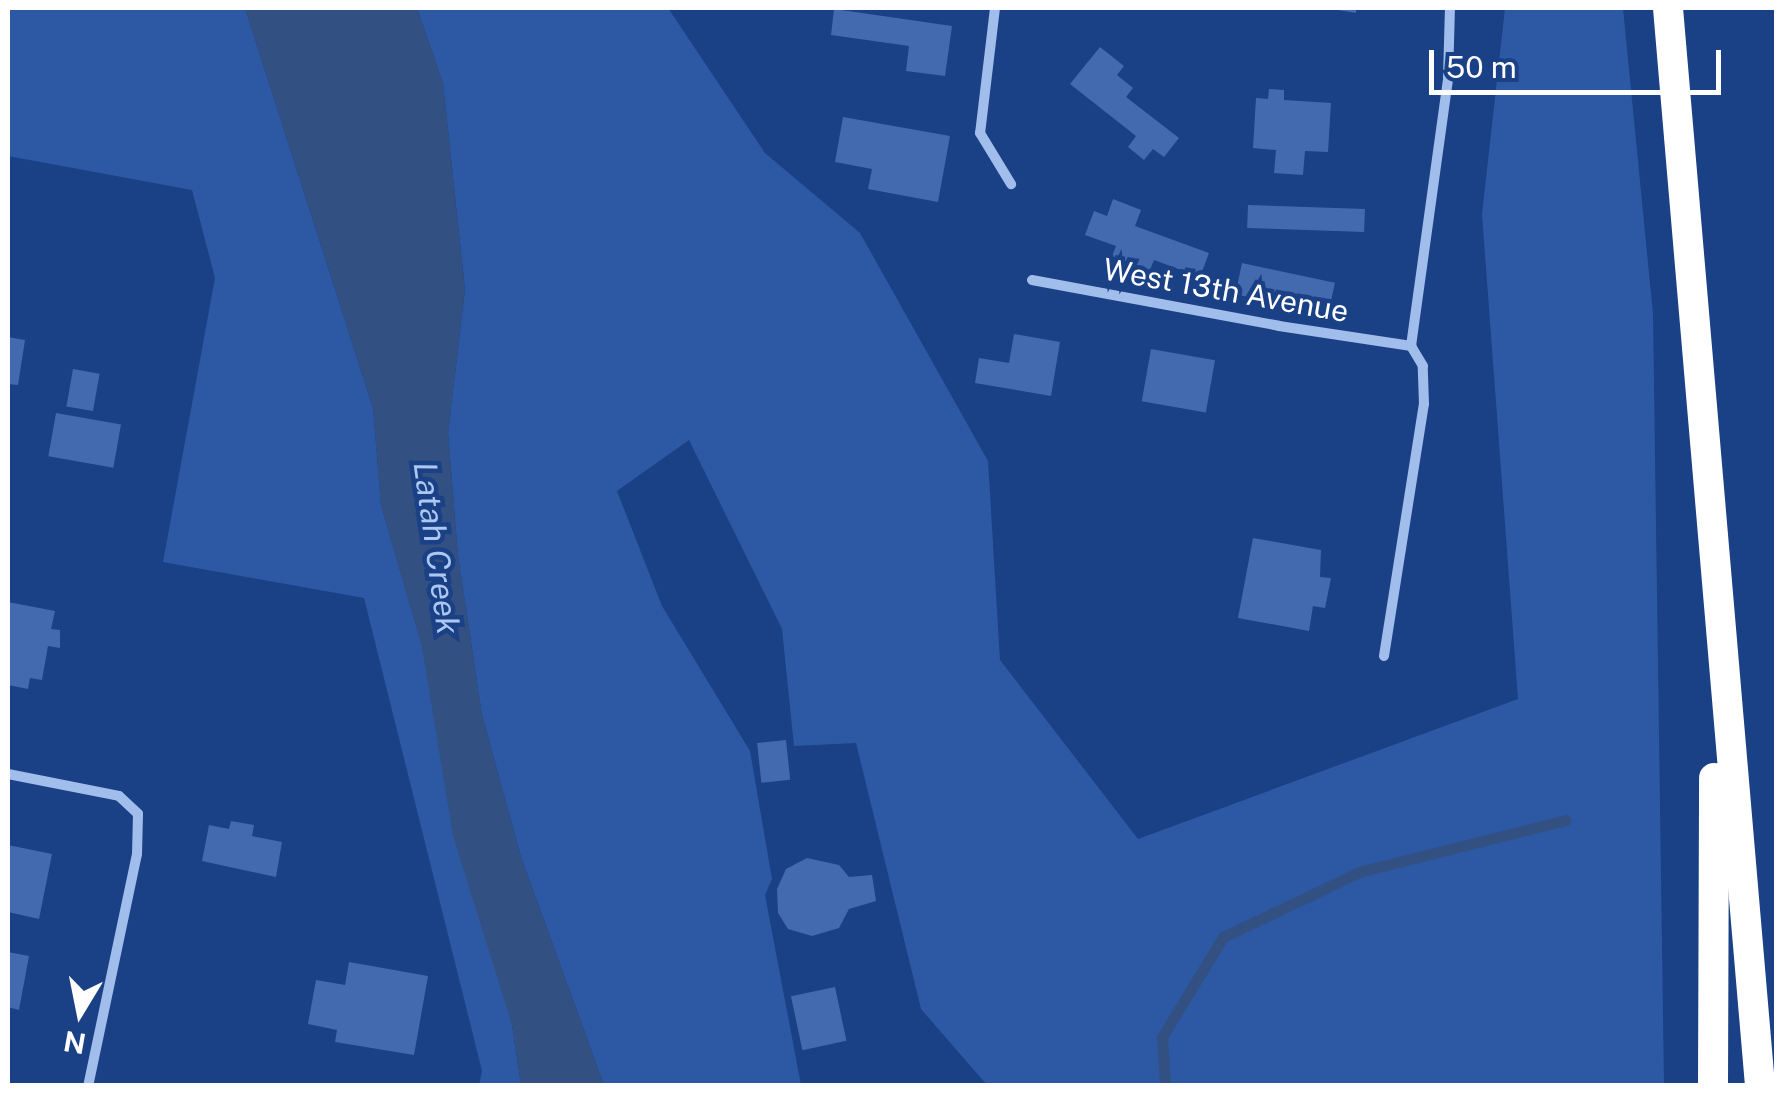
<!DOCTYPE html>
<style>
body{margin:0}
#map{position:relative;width:1784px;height:1093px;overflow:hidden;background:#1a4086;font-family:"Public Sans",sans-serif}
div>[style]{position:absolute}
.green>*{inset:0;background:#2d59a4}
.water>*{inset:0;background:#335083}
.stream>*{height:11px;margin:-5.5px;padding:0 5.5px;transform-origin:5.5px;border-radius:5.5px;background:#335083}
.building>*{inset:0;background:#436aaf;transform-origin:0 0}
.minor>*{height:10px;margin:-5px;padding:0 5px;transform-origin:5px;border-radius:5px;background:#a1bdec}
.motorway>*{height:30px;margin:-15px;padding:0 15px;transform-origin:15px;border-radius:15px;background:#fff}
span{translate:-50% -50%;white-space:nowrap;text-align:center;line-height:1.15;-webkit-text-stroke:9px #1a4086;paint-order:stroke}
.street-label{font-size:30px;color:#fff}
.water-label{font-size:32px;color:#adc7f3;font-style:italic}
.frame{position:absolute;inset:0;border:10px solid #fff;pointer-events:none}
.north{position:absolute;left:30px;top:963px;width:100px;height:100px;-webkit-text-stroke:8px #1a4086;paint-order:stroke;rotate:190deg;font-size:28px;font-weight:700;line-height:40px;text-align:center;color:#fff}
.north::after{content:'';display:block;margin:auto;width:35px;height:45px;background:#fff;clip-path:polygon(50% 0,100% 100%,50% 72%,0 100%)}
.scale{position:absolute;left:1429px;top:50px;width:292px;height:45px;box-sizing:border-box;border:5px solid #fff;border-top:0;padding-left:12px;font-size:30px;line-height:35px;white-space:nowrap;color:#fff;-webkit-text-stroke:8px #1a4086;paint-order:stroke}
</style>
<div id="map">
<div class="green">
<div style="clip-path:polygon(8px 8px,245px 8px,373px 408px,381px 505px,422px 646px,512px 1025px,521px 1085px,479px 1085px,482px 1071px,364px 598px,163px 562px,215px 278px,192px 190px,8px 156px)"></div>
<div style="clip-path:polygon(417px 8px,668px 8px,765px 153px,860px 233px,988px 461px,1000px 660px,1138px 839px,1518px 699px,1482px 214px,1505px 8px,1623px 8px,1653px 314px,1664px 1085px,987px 1085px,921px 1009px,856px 743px,794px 746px,782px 629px,689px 440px,617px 491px,662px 606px,750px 751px,772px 879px,765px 895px,801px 1085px,604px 1085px,521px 857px,482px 715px,458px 556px,448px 433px,465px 290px,443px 83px)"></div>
</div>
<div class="water">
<div style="clip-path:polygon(245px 8px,417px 8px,443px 83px,465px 290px,448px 433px,458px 556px,482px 715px,521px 857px,604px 1085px,521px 1085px,512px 1025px,453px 836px,422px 647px,381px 505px,373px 408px)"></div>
</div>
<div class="stream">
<div style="left:1165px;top:1086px;width:49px;rotate:-93.5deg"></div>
<div style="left:1162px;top:1037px;width:117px;rotate:-58.6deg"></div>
<div style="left:1223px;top:937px;width:151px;rotate:-25.5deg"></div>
<div style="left:1359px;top:872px;width:213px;rotate:-14.1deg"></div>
</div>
<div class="building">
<div style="clip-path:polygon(1326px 8px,1356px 8px,1356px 13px)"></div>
<div style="clip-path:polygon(834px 9px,952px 26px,945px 76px,906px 71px,909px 46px,831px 35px)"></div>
<div style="clip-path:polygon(1100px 47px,1124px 66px,1117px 75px,1133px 88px,1126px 97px,1179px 138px,1164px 157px,1153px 149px,1144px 160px,1128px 147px,1136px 136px,1070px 84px)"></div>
<div style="clip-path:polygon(1269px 89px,1284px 90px,1284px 100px,1331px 103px,1328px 152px,1305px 151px,1303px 175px,1274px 173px,1276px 150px,1253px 148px,1256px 98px,1268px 99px)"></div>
<div style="clip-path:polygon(843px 117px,950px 136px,938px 202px,868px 189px,872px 169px,835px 162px)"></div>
<div style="clip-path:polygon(1113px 199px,1141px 210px,1135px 226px,1209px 253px,1200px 277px,1154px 260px,1150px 270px,1112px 256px,1116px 246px,1085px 235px,1094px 211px,1107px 216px)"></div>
<div style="left:1248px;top:205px;width:117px;height:23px;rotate:2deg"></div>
<div style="left:1242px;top:263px;width:95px;height:32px;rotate:12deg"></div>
<div style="clip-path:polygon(1014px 334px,1060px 342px,1051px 396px,975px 383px,979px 358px,1009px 363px)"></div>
<div style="clip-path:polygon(8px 337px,25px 340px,18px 385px,8px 384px)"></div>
<div style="left:1151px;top:349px;width:65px;height:53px;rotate:10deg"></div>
<div style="left:73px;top:369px;width:27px;height:38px;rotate:10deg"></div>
<div style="left:56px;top:413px;width:66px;height:44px;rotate:10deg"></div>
<div style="clip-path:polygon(1253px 538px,1321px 550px,1320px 577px,1331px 578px,1325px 608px,1313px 606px,1309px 631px,1238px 618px)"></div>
<div style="clip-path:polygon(8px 602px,55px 611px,51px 629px,60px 630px,60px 648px,48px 646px,42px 680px,30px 678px,28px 689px,8px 685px)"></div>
<div style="left:786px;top:740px;width:40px;height:29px;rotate:84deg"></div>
<div style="clip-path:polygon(231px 821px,254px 825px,252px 836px,282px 842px,276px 877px,202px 861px,209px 825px,229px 829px)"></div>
<div style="clip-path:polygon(8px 845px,52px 854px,39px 919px,8px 912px)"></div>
<div style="clip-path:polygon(807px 858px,839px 865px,849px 877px,872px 875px,876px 901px,849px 909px,839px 928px,812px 936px,788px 929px,778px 913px,777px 889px,786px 869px)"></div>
<div style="clip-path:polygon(8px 952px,29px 956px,19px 1010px,8px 1007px)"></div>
<div style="clip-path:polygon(349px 962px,428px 976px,414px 1055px,335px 1042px,337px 1030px,308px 1024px,316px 980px,345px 985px)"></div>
<div style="left:835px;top:987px;width:55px;height:45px;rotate:78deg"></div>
</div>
<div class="minor">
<div style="left:995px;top:8px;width:126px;rotate:96.8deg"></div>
<div style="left:980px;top:133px;width:60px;rotate:58.7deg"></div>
<div style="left:1032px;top:280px;width:251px;rotate:10.5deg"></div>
<div style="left:1279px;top:326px;width:134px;rotate:8.6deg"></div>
<div style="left:1384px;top:656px;width:255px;rotate:-81deg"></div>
<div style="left:1424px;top:404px;width:38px;rotate:-92deg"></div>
<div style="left:1423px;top:366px;width:23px;rotate:-121deg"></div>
<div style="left:1411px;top:346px;width:271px;rotate:-82.1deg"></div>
<div style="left:1448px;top:78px;width:70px;rotate:-88.4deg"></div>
<div style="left:8px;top:774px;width:113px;rotate:11.2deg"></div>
<div style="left:119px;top:796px;width:26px;rotate:43deg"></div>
<div style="left:138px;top:814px;width:40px;rotate:91.4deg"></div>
<div style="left:137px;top:854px;width:237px;rotate:101.9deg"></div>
</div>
<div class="motorway">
<div style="left:1668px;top:8px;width:1082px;rotate:85.12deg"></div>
<div style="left:1713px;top:1086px;width:308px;rotate:-89.8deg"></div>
</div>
<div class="street-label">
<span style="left:1226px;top:290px;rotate:10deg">West 13th Avenue</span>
</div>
<div class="water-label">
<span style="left:436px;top:548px;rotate:82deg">Latah Creek</span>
</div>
<div class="frame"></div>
<div class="north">N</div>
<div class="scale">50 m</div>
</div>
